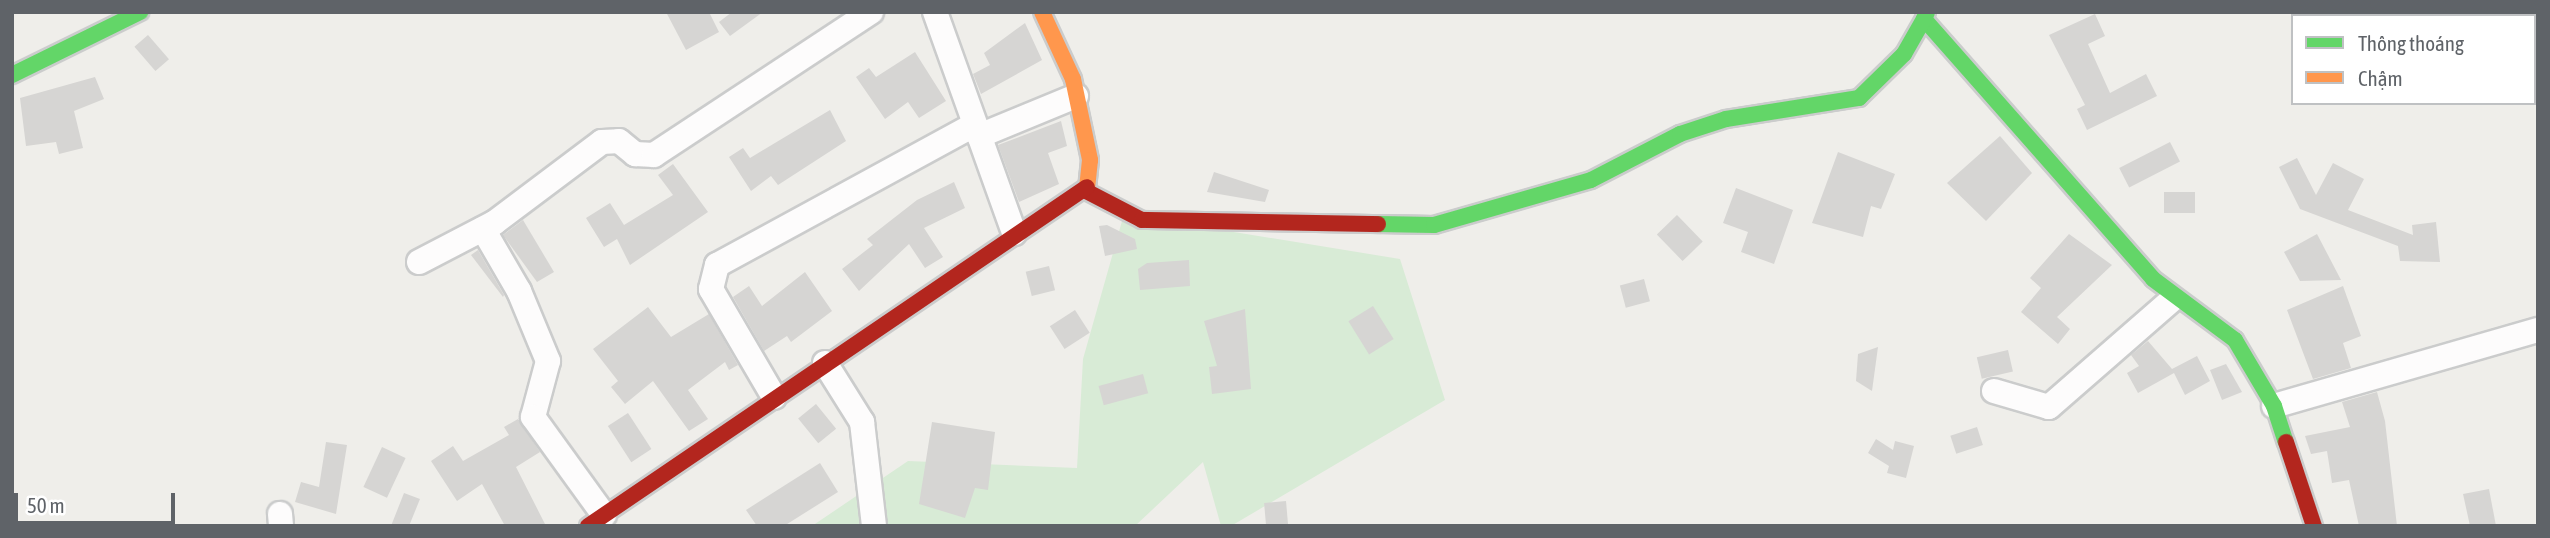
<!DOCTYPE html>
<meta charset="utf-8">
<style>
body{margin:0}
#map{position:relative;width:2550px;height:538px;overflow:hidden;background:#efeeea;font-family:"Asap Condensed",sans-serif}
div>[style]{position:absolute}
.green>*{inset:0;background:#d8ebd6}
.building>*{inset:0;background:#d6d5d3;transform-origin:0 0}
.roads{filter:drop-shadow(2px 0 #cbcccc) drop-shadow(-2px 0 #cbcccc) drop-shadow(0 2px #cbcccc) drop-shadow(0 -2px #cbcccc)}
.street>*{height:24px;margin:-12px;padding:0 12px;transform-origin:12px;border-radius:12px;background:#fdfcfc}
.fast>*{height:16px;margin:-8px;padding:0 8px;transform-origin:8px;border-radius:8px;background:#63d668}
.slow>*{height:16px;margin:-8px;padding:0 8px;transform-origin:8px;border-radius:8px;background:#ff974d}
.jam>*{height:16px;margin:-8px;padding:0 8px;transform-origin:8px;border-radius:8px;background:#b3261e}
span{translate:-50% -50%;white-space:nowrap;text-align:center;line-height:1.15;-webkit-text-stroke:5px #fff;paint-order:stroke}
.frame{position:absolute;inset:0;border:14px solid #5f6368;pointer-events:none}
.legend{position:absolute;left:2291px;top:14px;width:245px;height:91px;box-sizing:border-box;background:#fff;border:2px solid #bfc1c3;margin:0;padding:9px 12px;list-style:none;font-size:21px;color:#5f6368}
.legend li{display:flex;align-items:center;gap:14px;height:35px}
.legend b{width:35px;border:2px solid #bfc1c3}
.scale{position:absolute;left:14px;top:493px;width:161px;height:32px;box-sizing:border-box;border:4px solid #5f6368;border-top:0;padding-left:9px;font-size:21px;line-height:24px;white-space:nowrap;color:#5f6368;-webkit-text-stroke:5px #fff;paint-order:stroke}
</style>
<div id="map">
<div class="green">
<div style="clip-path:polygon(1124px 214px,1400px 259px,1445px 400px,1231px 526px,1221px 526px,1203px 462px,1135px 526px,812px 526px,908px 461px,1077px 468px,1083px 359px)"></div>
</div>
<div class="building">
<div style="clip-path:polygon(666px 12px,709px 12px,719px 32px,686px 50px)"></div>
<div style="clip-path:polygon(732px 12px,763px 12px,730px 36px,719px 22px)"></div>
<div style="clip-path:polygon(2095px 14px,2105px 36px,2088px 44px,2110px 93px,2146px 74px,2157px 96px,2087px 130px,2077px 109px,2085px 105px,2049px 35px)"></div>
<div style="clip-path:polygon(1025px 23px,1042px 60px,981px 94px,973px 74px,990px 65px,984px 53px)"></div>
<div style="left:148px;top:35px;width:32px;height:18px;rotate:49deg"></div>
<div style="clip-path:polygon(915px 52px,946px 101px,919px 118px,908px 102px,885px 119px,856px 77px,869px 68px,876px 77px)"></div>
<div style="clip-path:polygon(95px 77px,104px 99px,74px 111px,83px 148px,59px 154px,56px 142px,26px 146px,20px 98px)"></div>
<div style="clip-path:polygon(830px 110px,846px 141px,778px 185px,771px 176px,751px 191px,729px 157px,743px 148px,750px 158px)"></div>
<div style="clip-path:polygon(1061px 121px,1067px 146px,1048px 153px,1059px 184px,1019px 202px,998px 145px)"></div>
<div style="clip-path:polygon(2000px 136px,2032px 173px,1986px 221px,1947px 183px)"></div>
<div style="left:2170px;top:142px;width:22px;height:57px;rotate:63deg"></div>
<div style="clip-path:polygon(1838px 152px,1895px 174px,1881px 209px,1871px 206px,1863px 237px,1812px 223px)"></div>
<div style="clip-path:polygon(2297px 158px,2316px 195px,2333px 163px,2364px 179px,2348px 210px,2413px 235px,2412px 225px,2436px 222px,2440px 262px,2400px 261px,2398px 246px,2300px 209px,2279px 167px)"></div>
<div style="clip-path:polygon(673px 164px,708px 212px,630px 265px,617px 239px,604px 247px,586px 218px,610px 203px,624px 225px,673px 195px,658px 175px)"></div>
<div style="clip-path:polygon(1214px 172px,1269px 190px,1265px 202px,1207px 192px)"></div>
<div style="clip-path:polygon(954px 182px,965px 208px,924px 228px,943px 257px,925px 268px,909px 244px,859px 291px,842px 269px,873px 245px,867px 239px,917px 200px)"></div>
<div style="clip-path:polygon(1736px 188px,1793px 210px,1774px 264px,1741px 252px,1748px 232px,1723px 223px)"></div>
<div style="left:2164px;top:192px;width:31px;height:21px"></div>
<div style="left:1677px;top:215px;width:37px;height:28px;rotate:46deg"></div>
<div style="clip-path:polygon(523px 220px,554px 272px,537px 282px,503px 235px)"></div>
<div style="clip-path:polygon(1107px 225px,1135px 239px,1137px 249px,1105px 256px,1099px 226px)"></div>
<div style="clip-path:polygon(2069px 234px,2112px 265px,2057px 317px,2070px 329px,2058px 344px,2021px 312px,2041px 288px,2030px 278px)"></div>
<div style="clip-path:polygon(2317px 234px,2341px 280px,2300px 281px,2284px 252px)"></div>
<div style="clip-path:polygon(478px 250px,504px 295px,503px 297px,471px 255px)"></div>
<div style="clip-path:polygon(1189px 260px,1190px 286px,1140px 290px,1138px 269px,1147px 263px)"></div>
<div style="left:1049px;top:266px;width:25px;height:24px;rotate:76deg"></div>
<div style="clip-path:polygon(805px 272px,832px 311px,791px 342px,787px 336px,764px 351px,733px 297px,749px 286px,762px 306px)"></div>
<div style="left:1644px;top:279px;width:23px;height:25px;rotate:75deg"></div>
<div style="clip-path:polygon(2343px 286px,2361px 336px,2343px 343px,2351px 368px,2313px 379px,2287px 310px)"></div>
<div style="left:1373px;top:306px;width:39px;height:29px;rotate:58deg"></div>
<div style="clip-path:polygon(648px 307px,671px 337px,709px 314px,738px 365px,729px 370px,725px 362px,688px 390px,708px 419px,689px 431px,653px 381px,625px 404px,611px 387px,618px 381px,593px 349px)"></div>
<div style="clip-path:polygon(1245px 309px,1251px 389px,1212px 394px,1209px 367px,1217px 366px,1204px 321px)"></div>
<div style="left:1075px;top:310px;width:27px;height:30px;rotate:57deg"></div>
<div style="clip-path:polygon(2148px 341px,2172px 369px,2197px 356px,2210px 381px,2185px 395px,2174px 373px,2138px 393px,2127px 373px,2139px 366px,2131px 355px)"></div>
<div style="clip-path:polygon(1878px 347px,1872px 391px,1856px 381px,1858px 354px)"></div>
<div style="left:2008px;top:350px;width:22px;height:32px;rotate:77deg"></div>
<div style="clip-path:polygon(2226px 364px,2242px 392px,2222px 400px,2210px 370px)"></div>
<div style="left:1143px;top:374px;width:20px;height:46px;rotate:75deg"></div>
<div style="clip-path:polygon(2377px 392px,2385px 421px,2397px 526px,2359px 526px,2349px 480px,2332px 483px,2327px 451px,2311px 454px,2305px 436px,2350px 427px,2342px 402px)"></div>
<div style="left:816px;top:404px;width:32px;height:23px;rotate:51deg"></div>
<div style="left:628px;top:413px;width:43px;height:24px;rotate:57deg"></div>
<div style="clip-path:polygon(518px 419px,540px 452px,516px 467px,546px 526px,505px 526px,482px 484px,457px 501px,431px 461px,453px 446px,463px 461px,509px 435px,504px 427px)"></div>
<div style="clip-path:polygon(932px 422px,995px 432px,988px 490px,975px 488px,965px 518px,919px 504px)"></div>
<div style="left:1977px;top:427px;width:19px;height:28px;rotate:72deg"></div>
<div style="clip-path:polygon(1876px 439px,1893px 450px,1895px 441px,1914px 446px,1906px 478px,1887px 473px,1889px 466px,1868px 453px)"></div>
<div style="clip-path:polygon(326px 442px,347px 445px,336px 514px,295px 502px,301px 482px,319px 487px)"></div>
<div style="left:382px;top:447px;width:26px;height:44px;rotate:25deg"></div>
<div style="clip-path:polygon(820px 463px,838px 492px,784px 526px,757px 526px,746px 510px)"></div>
<div style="clip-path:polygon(2489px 489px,2496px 526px,2470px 526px,2463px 494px)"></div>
<div style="clip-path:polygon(404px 493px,420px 499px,409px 526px,391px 526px)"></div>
<div style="left:1286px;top:501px;width:23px;height:22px;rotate:85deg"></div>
</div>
<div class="roads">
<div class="street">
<div style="left:935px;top:12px;width:235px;rotate:70.3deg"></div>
<div style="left:979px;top:136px;width:105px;rotate:-22.4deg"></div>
<div style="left:483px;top:229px;width:72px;rotate:59.9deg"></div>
<div style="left:519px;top:291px;width:76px;rotate:67.5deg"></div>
<div style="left:548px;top:361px;width:58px;rotate:105deg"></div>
<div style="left:533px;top:417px;width:121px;rotate:54.1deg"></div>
<div style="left:419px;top:262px;width:85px;rotate:-27.5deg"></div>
<div style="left:494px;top:223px;width:135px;rotate:-36.9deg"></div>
<div style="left:602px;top:142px;width:17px;rotate:-3deg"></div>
<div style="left:619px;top:141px;width:21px;rotate:39deg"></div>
<div style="left:635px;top:154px;width:19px;rotate:3deg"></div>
<div style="left:654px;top:155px;width:260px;rotate:-33.4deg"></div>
<div style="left:825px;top:363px;width:70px;rotate:57.9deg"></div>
<div style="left:862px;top:422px;width:105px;rotate:83.4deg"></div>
<div style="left:1994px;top:391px;width:57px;rotate:16.2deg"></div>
<div style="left:2049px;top:407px;width:164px;rotate:-41.1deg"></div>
<div style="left:774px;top:397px;width:125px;rotate:-120.3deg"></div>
<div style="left:711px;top:289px;width:25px;rotate:-76deg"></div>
<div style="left:717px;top:265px;width:293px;rotate:-28.6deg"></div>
<div style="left:2274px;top:406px;width:275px;rotate:-16.1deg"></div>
<div style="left:280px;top:514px;width:12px;rotate:85deg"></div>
</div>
<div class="fast">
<div style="left:1927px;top:12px;width:8px;rotate:113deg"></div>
<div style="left:1924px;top:19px;width:346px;rotate:48.6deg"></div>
<div style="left:2153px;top:279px;width:102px;rotate:36.6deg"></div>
<div style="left:2235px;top:340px;width:77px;rotate:59.4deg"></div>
<div style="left:2274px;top:406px;width:38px;rotate:72deg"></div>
<div style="left:12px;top:75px;width:143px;rotate:-26.2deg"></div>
<div style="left:1378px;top:224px;width:56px;rotate:1deg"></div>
<div style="left:1434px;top:225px;width:163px;rotate:-16deg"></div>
<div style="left:1591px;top:180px;width:100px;rotate:-27.3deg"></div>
<div style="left:1680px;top:134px;width:48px;rotate:-18.1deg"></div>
<div style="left:1726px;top:119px;width:135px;rotate:-9deg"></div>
<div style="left:1859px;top:98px;width:63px;rotate:-44.4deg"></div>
<div style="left:1904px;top:54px;width:40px;rotate:-60.3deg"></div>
</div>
<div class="slow">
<div style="left:1042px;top:12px;width:74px;rotate:65.2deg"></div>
<div style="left:1073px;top:79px;width:83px;rotate:78.1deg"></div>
<div style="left:1090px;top:160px;width:27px;rotate:96deg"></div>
</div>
<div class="jam">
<div style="left:1086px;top:191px;width:63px;rotate:27.4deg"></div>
<div style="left:1142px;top:220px;width:236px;rotate:1deg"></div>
<div style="left:2286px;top:442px;width:89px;rotate:71.6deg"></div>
<div style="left:588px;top:526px;width:603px;rotate:-34.19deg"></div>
</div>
</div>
<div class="frame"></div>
<ul class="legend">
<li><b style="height:9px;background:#63d668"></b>Thông thoáng</li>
<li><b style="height:9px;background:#ff974d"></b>Chậm</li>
</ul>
<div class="scale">50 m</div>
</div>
